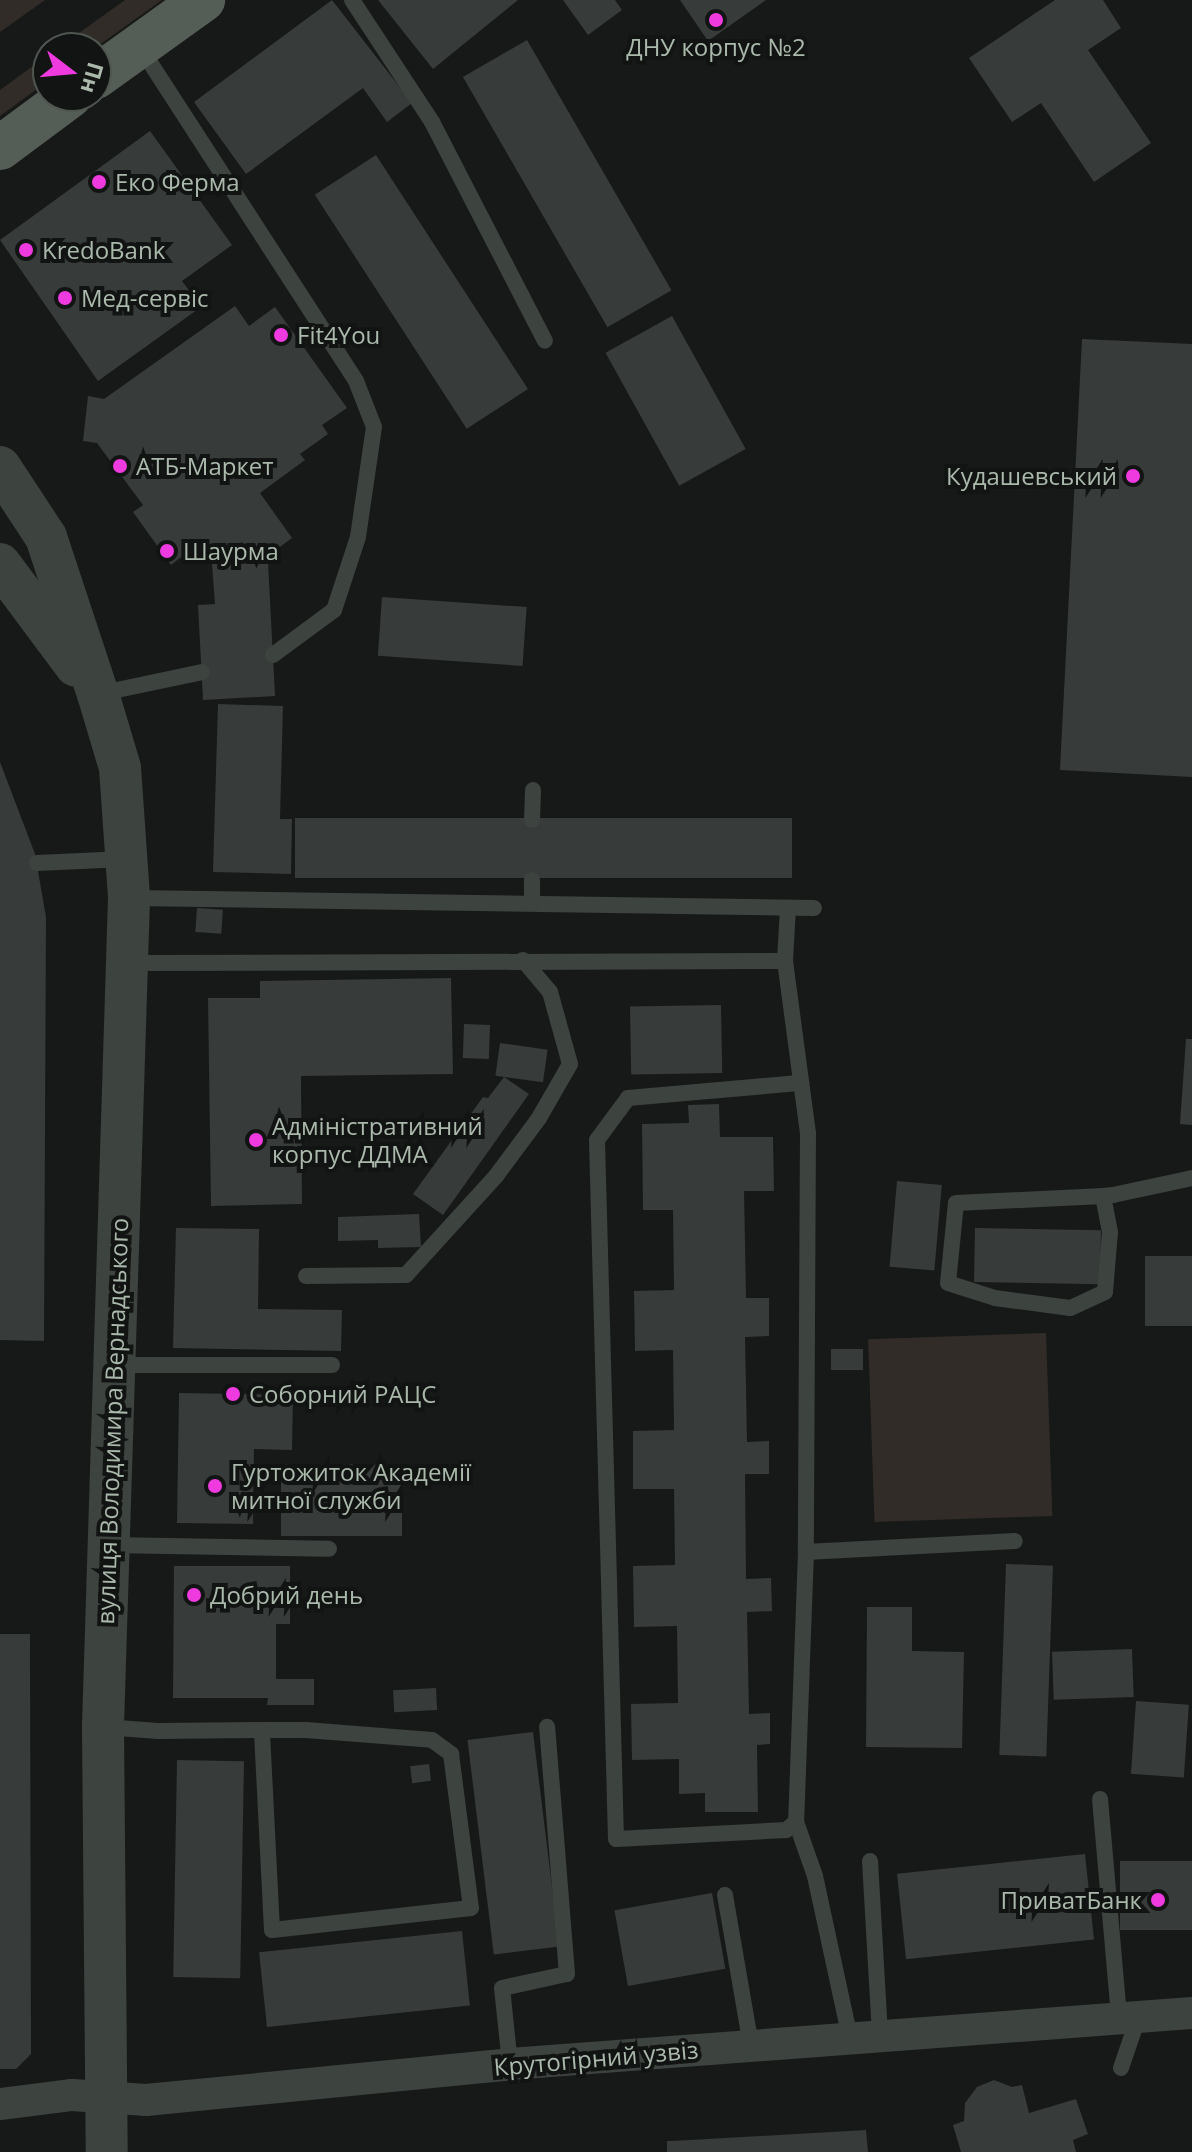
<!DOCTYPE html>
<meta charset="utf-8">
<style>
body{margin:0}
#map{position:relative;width:1192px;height:2152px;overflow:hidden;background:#171918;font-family:"Open Sans",sans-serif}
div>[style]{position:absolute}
.green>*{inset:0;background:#312c27;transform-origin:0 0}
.building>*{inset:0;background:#373b39;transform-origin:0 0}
.service>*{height:16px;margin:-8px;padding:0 8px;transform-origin:8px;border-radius:8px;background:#3d433f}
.minor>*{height:32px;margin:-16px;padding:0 16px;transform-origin:16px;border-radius:16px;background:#3d433f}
.tertiary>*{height:42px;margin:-21px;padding:0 21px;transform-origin:21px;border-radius:21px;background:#3d433f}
.primary>*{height:44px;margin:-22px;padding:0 22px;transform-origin:22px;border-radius:22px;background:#545d56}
.dots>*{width:22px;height:22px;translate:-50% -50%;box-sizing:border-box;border:4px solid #121413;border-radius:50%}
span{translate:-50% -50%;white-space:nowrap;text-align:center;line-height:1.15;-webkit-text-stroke:8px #121413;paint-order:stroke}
.poi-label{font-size:24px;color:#aab9ab}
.left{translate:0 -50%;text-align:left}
.right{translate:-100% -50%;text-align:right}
.street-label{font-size:24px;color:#aab9ab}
.north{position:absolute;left:32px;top:32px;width:80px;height:80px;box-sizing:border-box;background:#121413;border:2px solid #4f5650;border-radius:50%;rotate:106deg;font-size:22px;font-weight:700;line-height:32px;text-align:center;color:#aab9ab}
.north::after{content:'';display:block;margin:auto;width:28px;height:36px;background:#ef3ae0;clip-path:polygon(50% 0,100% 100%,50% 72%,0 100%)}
</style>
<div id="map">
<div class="green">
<div style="clip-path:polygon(0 0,45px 0,0 32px)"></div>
<div style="clip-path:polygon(125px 0,162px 0,95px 48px,58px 48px)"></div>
<div style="clip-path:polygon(48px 55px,48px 81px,0 116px,0 90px)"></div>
<div style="left:1046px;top:1333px;width:183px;height:178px;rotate:88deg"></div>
</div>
<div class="building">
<div style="clip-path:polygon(332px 0,412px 103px,387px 122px,363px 88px,246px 174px,194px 102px)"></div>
<div style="clip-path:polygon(378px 0,518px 0,433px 69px)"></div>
<div style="clip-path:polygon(563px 0,615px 0,622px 10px,588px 35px)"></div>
<div style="clip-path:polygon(680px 0,766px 0,708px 41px)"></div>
<div style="clip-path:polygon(1055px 0,1103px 0,1121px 28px,1088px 50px,1151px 143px,1094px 182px,1041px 103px,1012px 122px,969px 58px)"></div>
<div style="left:527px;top:40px;width:289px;height:74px;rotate:60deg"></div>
<div style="clip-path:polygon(150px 131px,232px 245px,182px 281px,201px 307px,98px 381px,0 240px)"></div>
<div style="left:376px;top:155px;width:279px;height:73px;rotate:57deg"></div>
<div style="clip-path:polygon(235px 306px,249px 326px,275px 307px,347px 408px,322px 425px,328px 434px,300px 454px,305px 460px,260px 493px,292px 538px,258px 563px,242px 542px,212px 564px,198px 544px,171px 565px,133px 512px,143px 505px,97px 443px,83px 441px,88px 396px,104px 399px)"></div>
<div style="left:672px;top:316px;width:152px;height:76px;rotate:61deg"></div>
<div style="clip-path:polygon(1082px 339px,1192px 344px,1192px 777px,1060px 770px)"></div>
<div style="clip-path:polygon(268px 562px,275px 696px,203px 700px,198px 605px,215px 604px,212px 564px)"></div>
<div style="left:382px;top:597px;width:145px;height:59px;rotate:4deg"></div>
<div style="clip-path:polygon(218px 704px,283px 706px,280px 819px,292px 819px,291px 874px,213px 872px)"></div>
<div style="clip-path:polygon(0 762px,35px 854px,46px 917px,44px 1341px,0 1340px)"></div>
<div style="left:295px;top:818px;width:497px;height:60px"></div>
<div style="left:197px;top:908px;width:26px;height:24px;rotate:4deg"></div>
<div style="clip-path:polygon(451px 978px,453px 1074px,301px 1076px,302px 1204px,211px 1206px,208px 998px,260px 998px,260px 981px)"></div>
<div style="left:721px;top:1005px;width:68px;height:91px;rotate:89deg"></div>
<div style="left:464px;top:1024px;width:26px;height:34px;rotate:2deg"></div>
<div style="clip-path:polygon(1186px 1039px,1192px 1039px,1192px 1125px,1180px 1124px)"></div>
<div style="left:500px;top:1043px;width:48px;height:33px;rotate:8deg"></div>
<div style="clip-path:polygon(504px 1077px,529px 1094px,443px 1215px,413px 1194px,483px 1097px,488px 1098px)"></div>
<div style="clip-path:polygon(719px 1104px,720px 1137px,773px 1137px,774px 1191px,744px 1191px,746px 1298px,769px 1298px,769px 1336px,745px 1337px,747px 1442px,769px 1441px,769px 1474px,745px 1474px,746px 1579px,771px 1578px,772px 1611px,747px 1612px,749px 1714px,770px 1713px,770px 1744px,757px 1745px,758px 1812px,705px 1812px,705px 1793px,679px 1794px,679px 1759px,632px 1760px,631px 1704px,678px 1703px,677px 1626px,634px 1627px,633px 1566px,675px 1565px,674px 1489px,633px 1489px,633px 1431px,674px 1430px,673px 1350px,635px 1351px,634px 1291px,674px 1290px,673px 1210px,643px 1210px,642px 1124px,689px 1123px,688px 1105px)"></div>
<div style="left:897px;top:1181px;width:45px;height:86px;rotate:5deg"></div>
<div style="clip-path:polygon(419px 1214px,421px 1247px,378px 1248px,378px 1240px,338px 1241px,338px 1217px)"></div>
<div style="clip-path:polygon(176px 1228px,259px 1229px,258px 1309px,342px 1310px,341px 1351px,173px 1348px)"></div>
<div style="left:975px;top:1228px;width:126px;height:54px;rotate:1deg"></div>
<div style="left:1145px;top:1256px;width:47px;height:70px"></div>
<div style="left:863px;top:1349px;width:21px;height:32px;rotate:90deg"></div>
<div style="clip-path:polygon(179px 1393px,293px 1395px,292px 1450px,254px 1449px,253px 1524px,177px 1523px)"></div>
<div style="left:281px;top:1464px;width:121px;height:72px"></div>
<div style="left:1006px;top:1564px;width:47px;height:191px;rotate:2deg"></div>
<div style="clip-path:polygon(174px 1566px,290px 1566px,290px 1624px,276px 1624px,276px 1679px,314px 1679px,314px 1705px,267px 1705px,268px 1698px,173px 1698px)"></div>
<div style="clip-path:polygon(867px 1607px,912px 1607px,912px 1651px,964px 1652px,962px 1748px,866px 1747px)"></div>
<div style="clip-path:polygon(0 1634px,30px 1634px,31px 2054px,16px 2069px,0 2069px)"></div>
<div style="left:1132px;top:1649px;width:48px;height:80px;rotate:88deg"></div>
<div style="left:436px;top:1688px;width:22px;height:43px;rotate:87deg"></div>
<div style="left:1136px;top:1701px;width:53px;height:73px;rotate:4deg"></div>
<div style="left:533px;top:1732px;width:216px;height:66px;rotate:83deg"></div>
<div style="left:177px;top:1760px;width:67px;height:217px;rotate:1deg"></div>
<div style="left:429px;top:1764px;width:17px;height:19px;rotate:83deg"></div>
<div style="left:1085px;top:1854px;width:86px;height:189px;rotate:84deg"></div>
<div style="left:1192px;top:1861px;width:69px;height:72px;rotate:90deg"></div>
<div style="left:712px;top:1893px;width:77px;height:99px;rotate:80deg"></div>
<div style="left:462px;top:1931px;width:75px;height:204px;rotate:84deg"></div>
<div style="clip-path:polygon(994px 2080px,1012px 2087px,1022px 2085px,1029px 2113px,1076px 2099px,1088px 2134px,1073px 2140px,1076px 2152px,961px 2152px,953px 2125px,964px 2121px,965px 2103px,977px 2087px)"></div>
<div style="clip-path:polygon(866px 2130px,868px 2152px,667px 2152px,667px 2141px,672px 2141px)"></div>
</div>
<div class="service">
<div style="left:352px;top:0;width:146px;rotate:56.7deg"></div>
<div style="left:432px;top:122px;width:246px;rotate:62.7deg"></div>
<div style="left:140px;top:47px;width:398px;rotate:57.1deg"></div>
<div style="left:356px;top:381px;width:49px;rotate:68.6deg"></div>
<div style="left:374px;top:427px;width:111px;rotate:98.3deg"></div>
<div style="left:358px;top:537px;width:77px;rotate:108.2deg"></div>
<div style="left:334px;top:610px;width:76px;rotate:143.6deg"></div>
<div style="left:98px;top:694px;width:106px;rotate:-11.9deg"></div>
<div style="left:532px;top:820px;width:30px;rotate:-88deg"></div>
<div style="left:37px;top:863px;width:88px;rotate:-2.6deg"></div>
<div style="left:131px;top:898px;width:683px;rotate:0.84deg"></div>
<div style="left:532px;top:903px;width:23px;rotate:-90deg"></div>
<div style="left:785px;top:961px;width:53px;rotate:-86.8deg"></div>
<div style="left:130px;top:963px;width:655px;rotate:-0.17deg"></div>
<div style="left:785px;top:961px;width:174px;rotate:82.4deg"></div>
<div style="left:808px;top:1133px;width:419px;rotate:90.3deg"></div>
<div style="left:806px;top:1552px;width:270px;rotate:92.1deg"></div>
<div style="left:796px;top:1822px;width:57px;rotate:70.6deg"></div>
<div style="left:815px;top:1876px;width:166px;rotate:77.8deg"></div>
<div style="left:1103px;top:1196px;width:37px;rotate:79deg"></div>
<div style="left:1110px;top:1232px;width:60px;rotate:94.8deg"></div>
<div style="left:1105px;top:1292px;width:38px;rotate:155deg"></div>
<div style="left:1070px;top:1308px;width:76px;rotate:-172.4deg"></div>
<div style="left:995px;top:1298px;width:49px;rotate:-162.3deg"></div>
<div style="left:948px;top:1283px;width:80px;rotate:-84.3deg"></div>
<div style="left:956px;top:1203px;width:147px;rotate:-2.7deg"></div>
<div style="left:1103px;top:1196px;width:10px;rotate:-6deg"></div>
<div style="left:1113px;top:1195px;width:81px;rotate:-12.1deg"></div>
<div style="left:306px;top:1276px;width:100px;rotate:-0.6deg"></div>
<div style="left:406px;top:1275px;width:134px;rotate:-47.7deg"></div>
<div style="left:496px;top:1176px;width:72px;rotate:-53.4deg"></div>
<div style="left:539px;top:1118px;width:62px;rotate:-60.1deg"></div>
<div style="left:570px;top:1064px;width:75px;rotate:-105.5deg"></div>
<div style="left:550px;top:992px;width:42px;rotate:-130.2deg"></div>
<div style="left:113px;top:1365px;width:219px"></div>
<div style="left:109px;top:1545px;width:220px;rotate:1deg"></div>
<div style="left:806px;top:1552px;width:209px;rotate:-3deg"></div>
<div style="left:105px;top:1727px;width:53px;rotate:4.3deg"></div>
<div style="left:158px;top:1731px;width:104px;rotate:-0.6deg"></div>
<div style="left:262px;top:1730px;width:44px"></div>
<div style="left:306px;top:1730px;width:126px;rotate:4.5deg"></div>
<div style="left:432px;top:1740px;width:24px;rotate:36deg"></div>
<div style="left:451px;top:1754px;width:155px;rotate:82.6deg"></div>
<div style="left:471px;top:1908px;width:200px;rotate:173.7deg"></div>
<div style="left:272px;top:1930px;width:200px;rotate:-92.9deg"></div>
<div style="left:1100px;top:1799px;width:217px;rotate:85deg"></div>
<div style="left:796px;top:1822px;width:13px;rotate:141deg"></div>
<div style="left:786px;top:1830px;width:170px;rotate:177deg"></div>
<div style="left:616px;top:1839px;width:699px;rotate:-91.56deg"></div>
<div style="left:597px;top:1140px;width:52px;rotate:-53.6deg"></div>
<div style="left:628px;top:1098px;width:174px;rotate:-5deg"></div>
<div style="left:870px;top:1861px;width:175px;rotate:86.7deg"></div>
<div style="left:725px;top:1895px;width:152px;rotate:80.2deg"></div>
<div style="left:510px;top:2064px;width:76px;rotate:-96deg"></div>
<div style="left:502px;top:1988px;width:66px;rotate:-12.2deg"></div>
<div style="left:567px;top:1974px;width:248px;rotate:-94.6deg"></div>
<div style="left:1121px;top:2068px;width:56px;rotate:-71.2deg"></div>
</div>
<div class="minor">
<div style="left:0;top:2104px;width:73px;rotate:-7.1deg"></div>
<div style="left:72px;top:2095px;width:74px;rotate:3.9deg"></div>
<div style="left:146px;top:2100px;width:366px;rotate:-5.6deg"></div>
<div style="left:510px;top:2064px;width:684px;rotate:-4.28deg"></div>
</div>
<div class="tertiary">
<div style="left:0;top:467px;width:84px;rotate:56.7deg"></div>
<div style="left:46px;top:537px;width:165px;rotate:71.7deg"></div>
<div style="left:98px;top:694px;width:77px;rotate:73.4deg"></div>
<div style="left:120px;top:768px;width:130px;rotate:86deg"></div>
<div style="left:129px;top:898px;width:829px;rotate:91.8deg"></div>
<div style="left:103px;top:1727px;width:425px;rotate:89.5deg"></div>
<div style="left:0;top:564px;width:127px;rotate:53.3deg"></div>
</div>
<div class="primary">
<div style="left:96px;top:77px;width:132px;rotate:-35.7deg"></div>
<div style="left:0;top:148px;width:87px;rotate:-36.6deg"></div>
</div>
<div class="dots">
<div style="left:716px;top:20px;background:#ef3ae0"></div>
<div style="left:99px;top:182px;background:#ef3ae0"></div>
<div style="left:26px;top:250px;background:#ef3ae0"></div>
<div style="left:65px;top:298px;background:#ef3ae0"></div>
<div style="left:281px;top:335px;background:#ef3ae0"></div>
<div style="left:120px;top:466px;background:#ef3ae0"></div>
<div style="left:1133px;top:476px;background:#ef3ae0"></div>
<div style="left:167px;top:551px;background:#ef3ae0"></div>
<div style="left:256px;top:1140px;background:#ef3ae0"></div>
<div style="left:233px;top:1394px;background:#ef3ae0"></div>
<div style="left:215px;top:1486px;background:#ef3ae0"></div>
<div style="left:194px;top:1595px;background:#ef3ae0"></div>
<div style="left:1158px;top:1900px;background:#ef3ae0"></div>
</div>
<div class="poi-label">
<span style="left:716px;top:47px">ДНУ корпус №2</span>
<span class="left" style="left:115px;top:182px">Еко Ферма</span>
<span class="left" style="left:42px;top:250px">KredoBank</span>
<span class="left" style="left:81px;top:298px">Мед-сервіс</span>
<span class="left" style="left:297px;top:335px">Fit4You</span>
<span class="left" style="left:136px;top:466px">АТБ-Маркет</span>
<span class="right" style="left:1117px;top:476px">Кудашевський</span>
<span class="left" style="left:183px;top:551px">Шаурма</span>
<span class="left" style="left:272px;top:1140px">Адміністративний<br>корпус ДДМА</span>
<span class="left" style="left:249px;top:1394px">Соборний РАЦС</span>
<span class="left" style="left:231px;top:1486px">Гуртожиток Академії<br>митної служби</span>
<span class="left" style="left:210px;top:1595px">Добрий день</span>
<span class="right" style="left:1142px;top:1900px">ПриватБанк</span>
</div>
<div class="street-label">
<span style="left:112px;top:1421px;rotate:-88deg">вулиця Володимира Вернадського</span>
<span style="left:596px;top:2058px;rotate:-5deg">Крутогірний узвіз</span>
</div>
<div class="north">Пн</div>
</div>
